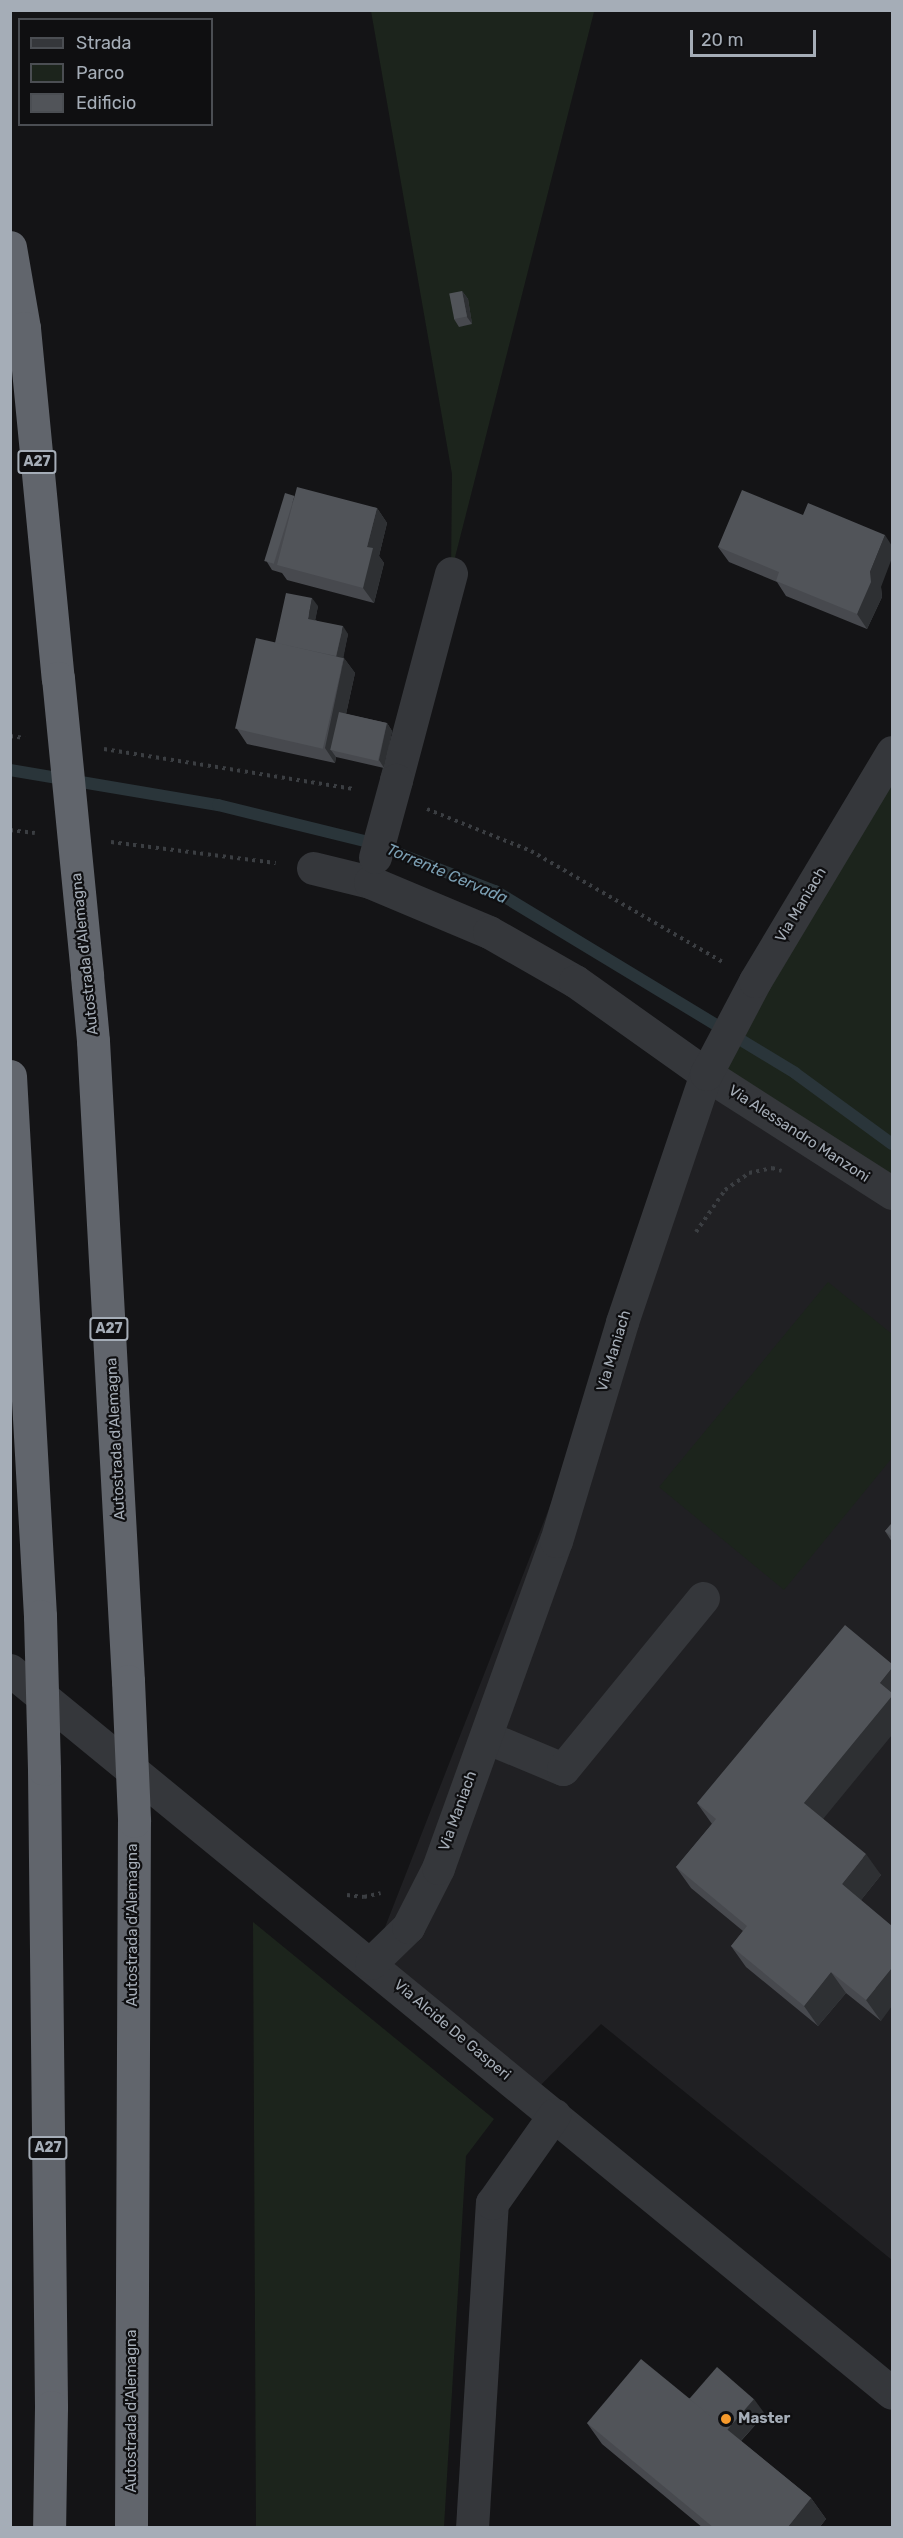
<!DOCTYPE html>
<style>
body{margin:0}
#map{position:relative;width:903px;height:2538px;overflow:hidden;background:#141416;font-family:Rubik,sans-serif}
div>[style]{position:absolute}
.built>*{inset:0;background:#202023}
.green>*{inset:0;background:#1c241c}
.stream>*{height:12px;margin:-6px;padding:0 6px;transform-origin:6px;border-radius:6px;background:#2a353a}
.path>*{height:4px;margin-top:-2px;transform-origin:0;background:repeating-linear-gradient(90deg,#3b3e42 0 3px,transparent 0 7.5px)}
.minor>*{height:33px;margin:-16.5px;padding:0 16.5px;transform-origin:16.5px;border-radius:16.5px;background:#35373b}
.highway>*{height:33px;margin:-16.5px;padding:0 16.5px;transform-origin:16.5px;border-radius:16.5px;background:#61656c}
.minor-bridge>*{height:33px;margin:-16.5px;padding:0 16.5px;transform-origin:16.5px;border-radius:16.5px;background:#35373b}
.highway-bridge>*{height:33px;margin:-16.5px;padding:0 16.5px;transform-origin:16.5px;border-radius:16.5px;background:#61656c}
.wall>*{inset:0;background:#47494e}
.shaded-wall>*{inset:0;background:#2e3033}
.building>*{inset:0;background:#515459;transform-origin:0 0}
.dots>*{width:16px;height:16px;translate:-50% -50%;box-sizing:border-box;border:3px solid #0f0f11;border-radius:50%}
span{translate:-50% -50%;white-space:nowrap;text-align:center;line-height:1.15;-webkit-text-stroke:4.5px #0f0f11;paint-order:stroke}
.shield-label span{padding:2px 4px;background:#0f0f11;border:2px solid;border-radius:4px;-webkit-text-stroke-width:0}
.shield-label{font-size:14px;color:#a5adb7;font-weight:700}
.street-label{font-size:15px;color:#a5adb7}
.poi-label{font-size:15px;color:#a5adb7;font-weight:700}
.left{translate:0 -50%;text-align:left}
.water-label{font-size:16px;color:#7b9fb3;font-style:italic}
.frame{position:absolute;inset:0;border:12px solid #a5adb7;pointer-events:none}
.legend{position:absolute;left:18px;top:18px;width:195px;height:108px;box-sizing:border-box;background:#0f0f11;border:2px solid #4b4e53;margin:0;padding:8px 10px;list-style:none;font-size:18px;color:#a5adb7}
.legend li{display:flex;align-items:center;gap:12px;height:30px}
.legend b{width:30px;border:2px solid #4b4e53}
.scale{position:absolute;left:690px;top:30px;width:126px;height:27px;box-sizing:border-box;border:3px solid #a5adb7;border-top:0;padding-left:8px;font-size:18px;line-height:21px;white-space:nowrap;color:#a5adb7;-webkit-text-stroke:4px #0f0f11;paint-order:stroke}
</style>
<div id="map">
<div class="built">
<div style="clip-path:polygon(706px 1074px,892px 1193px,892px 2260px,601px 2024px,531px 2095px,371px 1963px,622px 1322px)"></div>
</div>
<div class="green">
<div style="clip-path:polygon(591px 10px,594px 12px,451px 573px,452px 474px,371px 11px)"></div>
<div style="clip-path:polygon(892px 752px,892px 1193px,706px 1074px)"></div>
<div style="clip-path:polygon(828px 1282px,892px 1334px,892px 1458px,784px 1590px,659px 1487px)"></div>
<div style="clip-path:polygon(253px 1922px,494px 2119px,466px 2156px,444px 2527px,256px 2527px)"></div>
</div>
<div class="stream">
<div style="left:10px;top:770px;width:211px;rotate:9.6deg"></div>
<div style="left:218px;top:805px;width:155px;rotate:13.8deg"></div>
<div style="left:369px;top:842px;width:135px;rotate:21.3deg"></div>
<div style="left:495px;top:891px;width:351px;rotate:31.2deg"></div>
<div style="left:795px;top:1073px;width:120px;rotate:36.2deg"></div>
</div>
<div class="path">
<div style="left:10px;top:736px;width:15px;rotate:8deg"></div>
<div style="left:104px;top:749px;width:253px;rotate:9.1deg"></div>
<div style="left:427px;top:809px;width:112px;rotate:22deg"></div>
<div style="left:531px;top:851px;width:223px;rotate:30.1deg"></div>
<div style="left:10px;top:830px;width:25px;rotate:7deg"></div>
<div style="left:111px;top:842px;width:166px;rotate:7.3deg"></div>
<div style="left:696px;top:1232px;width:51px;rotate:-55.4deg"></div>
<div style="left:725px;top:1190px;width:29px;rotate:-35deg"></div>
<div style="left:749px;top:1173px;width:24px;rotate:-12deg"></div>
<div style="left:772px;top:1168px;width:10px;rotate:17deg"></div>
<div style="left:347px;top:1895px;width:17px;rotate:7deg"></div>
<div style="left:364px;top:1897px;width:17px;rotate:-13deg"></div>
</div>
<div class="minor">
<div style="left:396px;top:780px;width:214px;rotate:-75.1deg"></div>
<div style="left:313px;top:868px;width:59px;rotate:13.8deg"></div>
<div style="left:370px;top:882px;width:129px;rotate:22.8deg"></div>
<div style="left:489px;top:932px;width:99px;rotate:29.7deg"></div>
<div style="left:575px;top:981px;width:161px;rotate:35.4deg"></div>
<div style="left:706px;top:1074px;width:221px;rotate:32.6deg"></div>
<div style="left:10px;top:1670px;width:1140px;rotate:39.34deg"></div>
<div style="left:486px;top:1737px;width:83px;rotate:22.6deg"></div>
<div style="left:563px;top:1769px;width:221px;rotate:-50.7deg"></div>
<div style="left:371px;top:1963px;width:52px;rotate:-44.2deg"></div>
<div style="left:408px;top:1927px;width:66px;rotate:-63deg"></div>
<div style="left:438px;top:1868px;width:348px;rotate:-70.2deg"></div>
<div style="left:556px;top:1541px;width:229px;rotate:-73.2deg"></div>
<div style="left:622px;top:1322px;width:262px;rotate:-71.3deg"></div>
<div style="left:706px;top:1074px;width:105px;rotate:-62.2deg"></div>
<div style="left:755px;top:981px;width:267px;rotate:-59.1deg"></div>
<div style="left:472px;top:2528px;width:326px;rotate:-86.5deg"></div>
<div style="left:492px;top:2203px;width:108px;rotate:-54.8deg"></div>
</div>
<div class="highway">
<div style="left:10px;top:247px;width:82px;rotate:80.2deg"></div>
<div style="left:24px;top:328px;width:352px;rotate:84.5deg"></div>
<div style="left:87px;top:976px;width:65px;rotate:84.7deg"></div>
<div style="left:93px;top:1041px;width:641px;rotate:86.87deg"></div>
<div style="left:10px;top:1076px;width:541px;rotate:86.82deg"></div>
<div style="left:44px;top:1769px;width:638px;rotate:89.37deg"></div>
<div style="left:51px;top:2407px;width:121px;rotate:90.9deg"></div>
<div style="left:131px;top:2528px;width:707px;rotate:-89.76deg"></div>
</div>
<div class="minor-bridge">
<div style="left:375px;top:857px;width:80px;rotate:-74.7deg"></div>
</div>
<div class="highway-bridge">
<div style="left:58px;top:678px;width:299px;rotate:84.4deg"></div>
<div style="left:40px;top:1616px;width:153px;rotate:88.5deg"></div>
<div style="left:128px;top:1681px;width:140px;rotate:87.5deg"></div>
</div>
<div class="wall">
<div style="clip-path:polygon(462px 291px,468px 299px,472px 324px,459px 327px,454px 319px)"></div>
<div style="clip-path:polygon(295px 496px,377px 508px,387px 523px,379px 556px,384px 563px,374px 603px,287px 580px,282px 573px,272px 570px,267px 562px)"></div>
<div style="clip-path:polygon(718px 547px,881px 587px,882px 597px,867px 629px,786px 596px,777px 582px,729px 562px)"></div>
<div style="clip-path:polygon(318px 606px,315px 620px,348px 634px,343px 657px,355px 673px,346px 714px,387px 723px,392px 731px,384px 768px,336px 757px,335px 763px,247px 744px,237px 729px,275px 643px)"></div>
<div style="clip-path:polygon(892px 1523px,892px 1542px,885px 1531px)"></div>
<div style="clip-path:polygon(697px 1803px,823px 1819px,881px 1875px,861px 1900px,881px 2021px,846px 1993px,818px 2026px,746px 1967px,731px 1946px,743px 1931px,691px 1888px,676px 1867px,712px 1824px)"></div>
<div style="clip-path:polygon(688px 2398px,765px 2414px,741px 2441px,811px 2498px,826px 2519px,819px 2528px,703px 2528px,602px 2444px,587px 2423px)"></div>
</div>
<div class="shaded-wall">
<div style="clip-path:polygon(462px 291px,468px 299px,472px 324px,467px 317px)"></div>
<div style="clip-path:polygon(377px 508px,387px 523px,379px 556px,384px 563px,374px 603px,363px 588px,367px 547px)"></div>
<div style="clip-path:polygon(885px 535px,892px 546px,892px 558px,881px 587px,882px 597px,867px 629px,857px 614px,870px 572px)"></div>
<div style="clip-path:polygon(312px 598px,318px 606px,314px 627px,308px 619px)"></div>
<div style="clip-path:polygon(343px 626px,348px 634px,341px 670px,335px 662px)"></div>
<div style="clip-path:polygon(344px 658px,355px 673px,338px 751px,331px 750px,336px 757px,335px 763px,325px 748px)"></div>
<div style="clip-path:polygon(387px 723px,392px 731px,384px 768px,379px 760px)"></div>
<div style="clip-path:polygon(892px 1668px,892px 1735px,819px 1824px,804px 1803px,880px 1683px)"></div>
<div style="clip-path:polygon(866px 1854px,881px 1875px,857px 1905px,842px 1884px)"></div>
<div style="clip-path:polygon(892px 1968px,892px 2006px,881px 2021px,866px 2000px)"></div>
<div style="clip-path:polygon(831px 1972px,846px 1993px,818px 2026px,804px 2006px)"></div>
<div style="clip-path:polygon(754px 2399px,765px 2414px,736px 2446px,726px 2431px)"></div>
<div style="clip-path:polygon(811px 2498px,826px 2519px,819px 2528px,787px 2528px)"></div>
</div>
<div class="building">
<div style="left:462px;top:291px;width:26px;height:13px;rotate:79deg"></div>
<div style="clip-path:polygon(297px 487px,377px 508px,367px 547px,373px 548px,363px 588px,277px 565px)"></div>
<div style="clip-path:polygon(742px 490px,803px 515px,808px 503px,885px 535px,870px 572px,871px 582px,857px 614px,776px 581px,779px 572px,718px 547px)"></div>
<div style="left:285px;top:493px;width:10px;height:71px;rotate:17deg"></div>
<div style="clip-path:polygon(286px 593px,312px 598px,308px 619px,343px 626px,336px 656px,275px 643px)"></div>
<div style="left:256px;top:638px;width:90px;height:93px;rotate:13deg"></div>
<div style="left:339px;top:712px;width:49px;height:39px;rotate:13deg"></div>
<div style="clip-path:polygon(892px 1523px,892px 1537px,885px 1531px)"></div>
<div style="clip-path:polygon(845px 1625px,892px 1664px,892px 1668px,880px 1683px,892px 1693px,892px 1696px,804px 1803px,866px 1854px,842px 1884px,892px 1926px,892px 1968px,866px 2000px,831px 1972px,804px 2006px,731px 1946px,747px 1926px,676px 1867px,716px 1819px,697px 1803px)"></div>
<div style="clip-path:polygon(641px 2359px,811px 2498px,787px 2528px,714px 2528px,587px 2423px)"></div>
<div style="left:717px;top:2367px;width:49px;height:42px;rotate:41deg"></div>
</div>
<div class="dots">
<div style="left:726px;top:2419px;background:#f69a2c"></div>
</div>
<div class="shield-label">
<span style="left:37px;top:462px">A27</span>
<span style="left:109px;top:1329px">A27</span>
<span style="left:48px;top:2148px">A27</span>
</div>
<div class="street-label">
<span style="left:801px;top:905px;rotate:-59deg">Via Maniach</span>
<span style="left:85px;top:954px;rotate:-96deg">Autostrada d'Alemagna</span>
<span style="left:799px;top:1134px;rotate:33deg">Via Alessandro Manzoni</span>
<span style="left:614px;top:1351px;rotate:-73deg">Via Maniach</span>
<span style="left:116px;top:1439px;rotate:-93deg">Autostrada d'Alemagna</span>
<span style="left:458px;top:1811px;rotate:-70deg">Via Maniach</span>
<span style="left:133px;top:1925px;rotate:-90deg">Autostrada d'Alemagna</span>
<span style="left:452px;top:2030px;rotate:40deg">Via Alcide De Gasperi</span>
<span style="left:132px;top:2411px;rotate:-90deg">Autostrada d'Alemagna</span>
</div>
<div class="poi-label">
<span class="left" style="left:738px;top:2419px">Master</span>
</div>
<div class="water-label">
<span style="left:447px;top:874px;rotate:23deg">Torrente Cervada</span>
</div>
<div class="frame"></div>
<ul class="legend">
<li><b style="height:8px;background:#35373b"></b>Strada</li>
<li><b style="height:16px;background:#1c241c"></b>Parco</li>
<li><b style="height:16px;background:#515459"></b>Edificio</li>
</ul>
<div class="scale">20 m</div>
</div>
